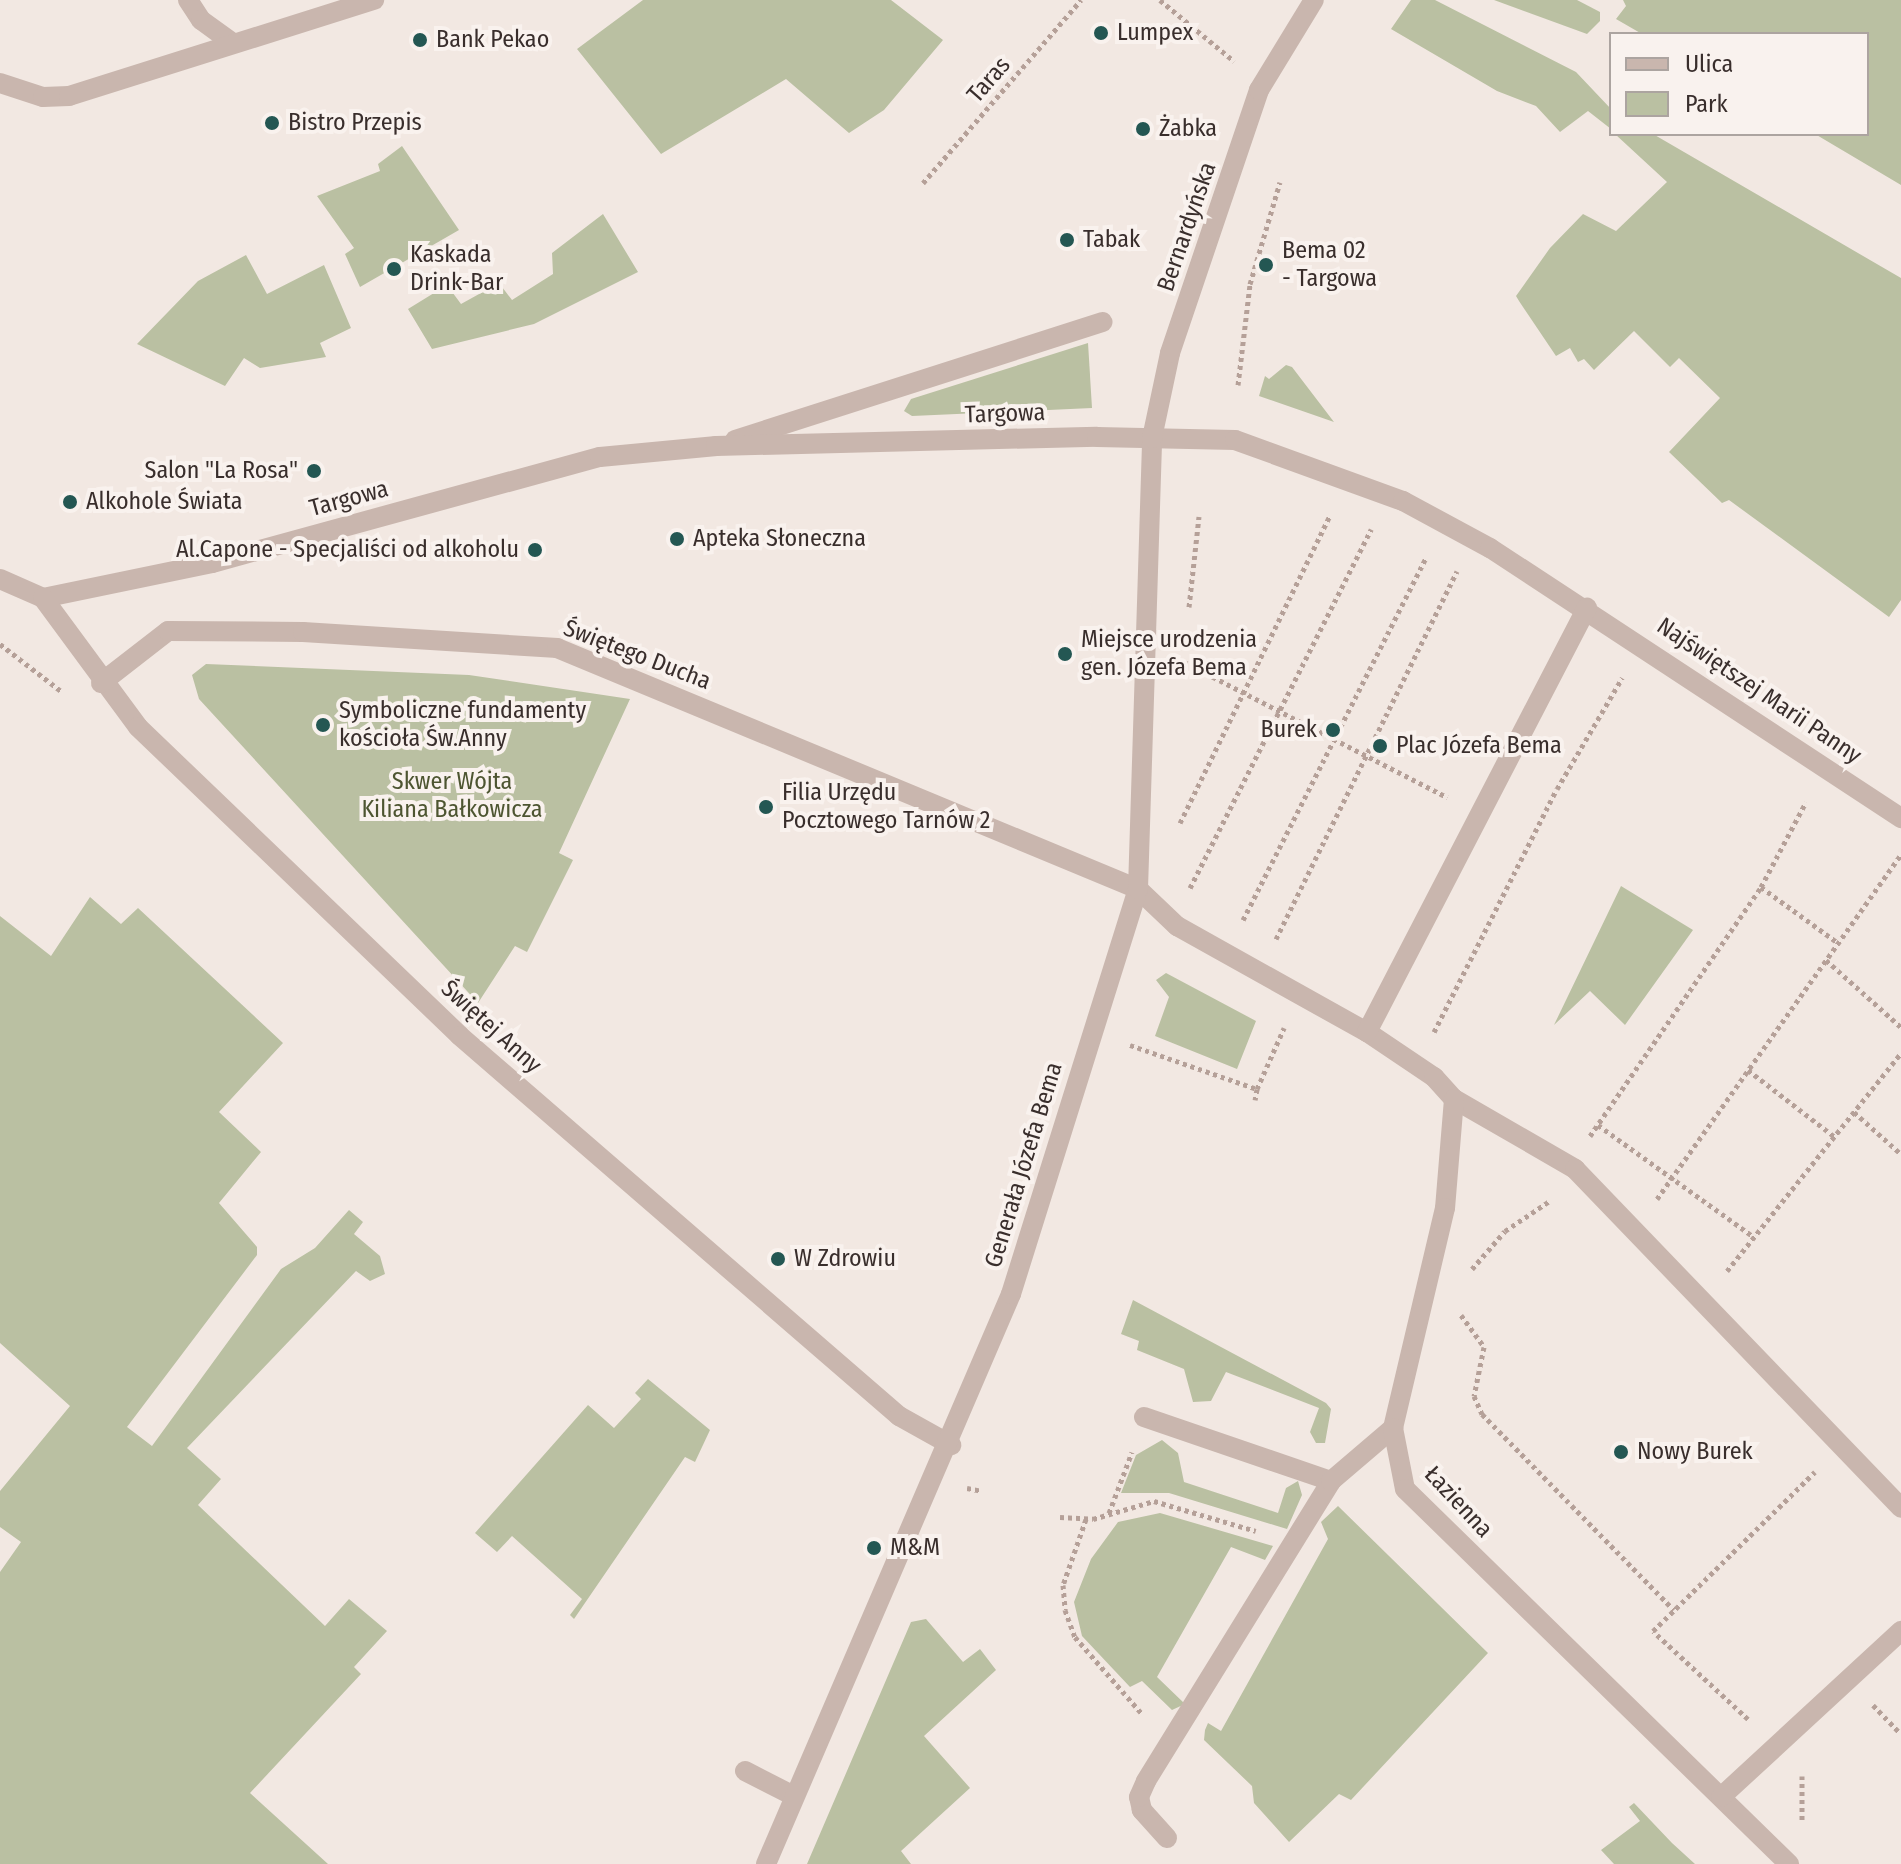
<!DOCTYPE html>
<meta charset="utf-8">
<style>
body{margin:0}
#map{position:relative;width:1901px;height:1864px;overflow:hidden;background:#f2e8e2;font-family:"Fira Sans Condensed",sans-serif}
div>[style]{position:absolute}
.green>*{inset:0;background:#bac0a2}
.path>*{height:5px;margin-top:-2.5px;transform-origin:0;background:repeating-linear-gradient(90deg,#b5a098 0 4px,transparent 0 8px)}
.lane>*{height:20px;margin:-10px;padding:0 10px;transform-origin:10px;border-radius:10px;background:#c9b6ae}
.street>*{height:20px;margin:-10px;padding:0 10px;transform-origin:10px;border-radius:10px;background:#c9b6ae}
.dots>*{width:22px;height:22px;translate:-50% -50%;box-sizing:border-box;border:4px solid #f9f2ee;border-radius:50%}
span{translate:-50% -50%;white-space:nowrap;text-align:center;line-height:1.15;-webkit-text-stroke:8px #f9f2ee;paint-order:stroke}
.poi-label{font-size:24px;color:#392e2c}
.left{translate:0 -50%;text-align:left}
.right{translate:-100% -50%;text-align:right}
.street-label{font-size:24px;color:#392e2c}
.park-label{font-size:24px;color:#4d5531}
.legend{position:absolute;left:1609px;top:32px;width:260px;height:104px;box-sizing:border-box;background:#f9f2ee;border:2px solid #aca4a0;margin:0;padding:10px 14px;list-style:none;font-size:24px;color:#392e2c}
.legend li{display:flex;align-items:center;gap:16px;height:40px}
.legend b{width:40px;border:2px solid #aca4a0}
</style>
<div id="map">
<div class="green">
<div style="clip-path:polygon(643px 0,891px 0,943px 40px,884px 110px,849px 133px,786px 79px,661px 154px,577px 49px)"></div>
<div style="clip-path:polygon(1411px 0,1435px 0,1576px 72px,1611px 109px,1611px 129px,1588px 111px,1560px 132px,1536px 106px,1497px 91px,1391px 29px)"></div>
<div style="clip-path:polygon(1494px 0,1577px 0,1600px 12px,1600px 21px,1587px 34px)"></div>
<div style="clip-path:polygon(1623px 0,1901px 0,1901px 185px,1815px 134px,1867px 134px,1867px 34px,1642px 34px,1616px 19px,1626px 6px)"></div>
<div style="clip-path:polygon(1615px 134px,1653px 134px,1901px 278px,1901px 600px,1889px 617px,1729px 500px,1722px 503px,1669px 452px,1720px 398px,1679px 358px,1670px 367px,1634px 331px,1594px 370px,1584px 359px,1578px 362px,1570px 348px,1556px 356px,1519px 301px,1516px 296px,1550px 248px,1583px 214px,1616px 231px,1667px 182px)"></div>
<div style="clip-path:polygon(402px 146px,459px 230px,360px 287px,345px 254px,354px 248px,317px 196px,380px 171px,378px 164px)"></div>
<div style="clip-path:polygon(603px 214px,638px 272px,534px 324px,432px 349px,408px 309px,447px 285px,461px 304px,499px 283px,512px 300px,553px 274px,552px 253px)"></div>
<div style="clip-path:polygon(246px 255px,267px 294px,324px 265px,351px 328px,320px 343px,326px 357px,260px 368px,244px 358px,225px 386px,137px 344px,198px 281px)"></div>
<div style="clip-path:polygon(1088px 343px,1092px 408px,912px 416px,904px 411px,911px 399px)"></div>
<div style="clip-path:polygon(1286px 365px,1292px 367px,1334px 422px,1259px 396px,1265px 376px,1269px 379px)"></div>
<div style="clip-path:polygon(206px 664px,469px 675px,630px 699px,559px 853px,573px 860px,527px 952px,515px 946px,478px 1003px,199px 699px,192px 675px)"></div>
<div style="clip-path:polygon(1621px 886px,1693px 930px,1625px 1025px,1590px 991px,1554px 1025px)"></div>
<div style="clip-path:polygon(90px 897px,121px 924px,138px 908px,283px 1043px,219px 1112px,261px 1152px,219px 1203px,257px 1247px,257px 1255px,127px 1427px,152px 1446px,281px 1269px,315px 1248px,349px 1210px,363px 1222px,354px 1234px,380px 1256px,385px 1274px,370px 1281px,356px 1271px,187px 1448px,221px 1479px,198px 1505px,325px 1626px,349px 1599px,387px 1631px,354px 1667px,361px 1674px,250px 1793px,328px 1864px,0 1864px,0 1572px,21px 1542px,0 1527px,0 1491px,70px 1406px,0 1343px,0 916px,51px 956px)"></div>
<div style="clip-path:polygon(1166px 973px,1256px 1021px,1237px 1069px,1155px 1036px,1169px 997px,1156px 980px)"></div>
<div style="clip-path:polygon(1133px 1300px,1326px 1403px,1331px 1409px,1325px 1443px,1316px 1443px,1310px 1432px,1319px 1408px,1226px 1372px,1211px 1401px,1193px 1402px,1184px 1369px,1137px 1350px,1139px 1341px,1121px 1334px)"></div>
<div style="clip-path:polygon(648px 1379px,710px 1430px,695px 1462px,685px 1457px,574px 1619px,570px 1615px,582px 1599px,512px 1536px,497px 1552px,475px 1533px,588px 1405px,614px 1428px,641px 1399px,635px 1393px)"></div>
<div style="clip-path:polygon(1162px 1440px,1178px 1453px,1184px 1482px,1278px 1513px,1286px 1488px,1298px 1481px,1302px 1495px,1287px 1529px,1169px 1493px,1121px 1493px,1136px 1455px)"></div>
<div style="clip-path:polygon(1338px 1506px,1488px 1653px,1351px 1800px,1339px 1794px,1289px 1842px,1254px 1803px,1252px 1786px,1204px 1740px,1205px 1730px,1208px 1723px,1221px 1731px,1328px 1539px,1321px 1522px)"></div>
<div style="clip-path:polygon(1160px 1513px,1273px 1546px,1265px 1560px,1231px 1547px,1157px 1677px,1185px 1704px,1172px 1710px,1142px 1681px,1130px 1687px,1082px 1636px,1074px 1602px,1091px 1559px,1118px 1522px)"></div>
<div style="clip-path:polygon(926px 1619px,963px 1662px,980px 1649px,996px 1670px,924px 1736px,970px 1788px,901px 1851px,911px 1864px,807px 1864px,911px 1622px)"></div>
<div style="clip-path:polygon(1634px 1803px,1672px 1843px,1695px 1864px,1614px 1864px,1601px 1850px,1640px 1821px,1629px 1807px)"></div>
</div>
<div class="path">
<div style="left:1160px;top:0;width:96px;rotate:39.5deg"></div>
<div style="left:923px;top:183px;width:242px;rotate:-49.2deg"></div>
<div style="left:1238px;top:385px;width:102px;rotate:-83.2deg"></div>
<div style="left:1250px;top:284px;width:106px;rotate:-73.6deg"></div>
<div style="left:1189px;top:607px;width:91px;rotate:-83.7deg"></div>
<div style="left:0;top:644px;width:77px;rotate:37.6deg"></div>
<div style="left:1184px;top:662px;width:296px;rotate:27.2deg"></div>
<div style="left:1180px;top:823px;width:343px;rotate:-64deg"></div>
<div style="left:1761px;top:887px;width:95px;rotate:36deg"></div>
<div style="left:1190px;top:888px;width:402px;rotate:-63.2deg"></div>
<div style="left:1243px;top:920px;width:406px;rotate:-63.2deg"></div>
<div style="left:1276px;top:939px;width:410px;rotate:-63.8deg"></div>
<div style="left:1826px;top:960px;width:101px;rotate:41.8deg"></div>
<div style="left:1434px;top:1032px;width:272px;rotate:-63.2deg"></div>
<div style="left:1557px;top:789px;width:129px;rotate:-59.6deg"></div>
<div style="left:1130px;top:1045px;width:134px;rotate:19.1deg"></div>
<div style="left:1257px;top:1089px;width:11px;rotate:100deg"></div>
<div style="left:1748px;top:1070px;width:110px;rotate:37.6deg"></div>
<div style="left:1257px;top:1089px;width:67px;rotate:-66.1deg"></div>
<div style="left:1854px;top:1112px;width:63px;rotate:41.8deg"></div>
<div style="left:1598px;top:1125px;width:192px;rotate:35.7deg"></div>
<div style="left:1590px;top:1136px;width:302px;rotate:-55.5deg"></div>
<div style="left:1761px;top:887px;width:96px;rotate:-62.1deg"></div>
<div style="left:1657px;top:1199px;width:422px;rotate:-54.7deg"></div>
<div style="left:1472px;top:1269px;width:50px;rotate:-49deg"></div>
<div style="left:1505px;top:1231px;width:55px;rotate:-34deg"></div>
<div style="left:1727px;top:1271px;width:279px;rotate:-51.4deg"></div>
<div style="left:1461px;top:1315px;width:39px;rotate:54deg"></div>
<div style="left:1484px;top:1347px;width:50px;rotate:101.5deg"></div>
<div style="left:1474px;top:1396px;width:20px;rotate:66deg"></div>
<div style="left:1482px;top:1414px;width:274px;rotate:45.6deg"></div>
<div style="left:967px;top:1488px;width:15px;rotate:11deg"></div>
<div style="left:1109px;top:1513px;width:65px;rotate:-69.3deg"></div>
<div style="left:1060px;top:1517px;width:33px;rotate:3deg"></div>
<div style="left:1093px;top:1519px;width:64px;rotate:-16.4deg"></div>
<div style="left:1154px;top:1501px;width:106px;rotate:16.4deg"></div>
<div style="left:1086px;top:1519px;width:70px;rotate:109.2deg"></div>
<div style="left:1063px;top:1585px;width:25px;rotate:85deg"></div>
<div style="left:1065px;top:1610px;width:29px;rotate:70deg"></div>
<div style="left:1075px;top:1637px;width:103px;rotate:48.9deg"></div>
<div style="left:1873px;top:1705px;width:40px;rotate:46deg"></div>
<div style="left:1748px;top:1719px;width:129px;rotate:-137.2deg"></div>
<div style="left:1653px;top:1631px;width:227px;rotate:-44.5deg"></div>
<div style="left:1802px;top:1776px;width:45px;rotate:90deg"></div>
</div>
<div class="lane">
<div style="left:1144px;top:1417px;width:198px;rotate:18.9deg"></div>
<div style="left:745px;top:1771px;width:53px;rotate:27.1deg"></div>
<div style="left:1167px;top:1838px;width:38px;rotate:-132deg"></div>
<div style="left:1142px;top:1810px;width:13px;rotate:-103deg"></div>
<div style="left:1139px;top:1797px;width:17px;rotate:-66deg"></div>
<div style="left:1146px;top:1781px;width:352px;rotate:-58.3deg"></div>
<div style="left:1331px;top:1481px;width:82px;rotate:-40.5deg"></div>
</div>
<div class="street">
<div style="left:188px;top:0;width:24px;rotate:57deg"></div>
<div style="left:201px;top:20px;width:36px;rotate:36deg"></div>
<div style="left:0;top:83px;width:45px;rotate:18deg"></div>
<div style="left:43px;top:97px;width:26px;rotate:-2deg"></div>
<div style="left:69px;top:96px;width:320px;rotate:-17.5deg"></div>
<div style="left:735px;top:440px;width:386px;rotate:-17.8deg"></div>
<div style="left:0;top:579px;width:47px;rotate:23.8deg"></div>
<div style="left:43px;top:598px;width:173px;rotate:-11.7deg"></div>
<div style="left:212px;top:563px;width:402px;rotate:-15.3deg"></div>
<div style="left:600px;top:457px;width:117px;rotate:-5.4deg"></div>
<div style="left:716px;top:446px;width:381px;rotate:-1.4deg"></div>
<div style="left:1097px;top:437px;width:138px;rotate:1.2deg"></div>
<div style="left:1235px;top:440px;width:179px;rotate:20deg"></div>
<div style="left:1403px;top:501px;width:99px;rotate:28.4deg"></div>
<div style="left:1490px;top:548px;width:492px;rotate:33.3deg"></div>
<div style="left:43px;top:598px;width:160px;rotate:53.6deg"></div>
<div style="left:138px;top:727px;width:446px;rotate:43.8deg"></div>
<div style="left:460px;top:1036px;width:581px;rotate:40.88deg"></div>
<div style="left:899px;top:1416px;width:60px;rotate:29.1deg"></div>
<div style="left:101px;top:683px;width:85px;rotate:-37.8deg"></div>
<div style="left:168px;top:631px;width:135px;rotate:0.4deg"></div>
<div style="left:303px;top:632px;width:255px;rotate:3.6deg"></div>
<div style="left:557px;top:648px;width:629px;rotate:22.53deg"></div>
<div style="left:1138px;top:889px;width:54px;rotate:43.5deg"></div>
<div style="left:1177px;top:926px;width:218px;rotate:29.2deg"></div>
<div style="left:1367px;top:1032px;width:81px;rotate:33.9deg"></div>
<div style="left:1434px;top:1077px;width:30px;rotate:48deg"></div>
<div style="left:1454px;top:1099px;width:140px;rotate:30deg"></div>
<div style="left:1575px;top:1169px;width:470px;rotate:46.1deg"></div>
<div style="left:1367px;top:1032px;width:478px;rotate:-62.6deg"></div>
<div style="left:1454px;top:1099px;width:109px;rotate:94.7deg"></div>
<div style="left:1445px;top:1208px;width:226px;rotate:103.3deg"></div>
<div style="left:1393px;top:1428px;width:62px;rotate:78.9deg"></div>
<div style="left:1405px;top:1489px;width:537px;rotate:44.32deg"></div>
<div style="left:1721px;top:1797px;width:245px;rotate:-42.7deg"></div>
<div style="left:766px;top:1864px;width:620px;rotate:-66.74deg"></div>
<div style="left:1011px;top:1294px;width:424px;rotate:-72.6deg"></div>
<div style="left:1138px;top:889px;width:451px;rotate:-88.2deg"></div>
<div style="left:1152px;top:438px;width:87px;rotate:-78deg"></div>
<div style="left:1170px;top:353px;width:278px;rotate:-71.3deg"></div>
<div style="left:1259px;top:90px;width:105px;rotate:-58.6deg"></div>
</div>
<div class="dots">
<div style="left:1101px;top:33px;background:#245753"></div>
<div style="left:420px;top:40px;background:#245753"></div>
<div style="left:272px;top:123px;background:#245753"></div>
<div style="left:1143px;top:129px;background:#245753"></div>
<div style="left:1067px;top:240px;background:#245753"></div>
<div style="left:1266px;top:265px;background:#245753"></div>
<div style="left:394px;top:269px;background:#245753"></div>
<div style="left:314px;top:471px;background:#245753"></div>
<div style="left:70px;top:502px;background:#245753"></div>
<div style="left:677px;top:539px;background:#245753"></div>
<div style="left:535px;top:550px;background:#245753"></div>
<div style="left:1065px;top:654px;background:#245753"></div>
<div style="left:323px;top:725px;background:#245753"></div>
<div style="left:1333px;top:730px;background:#245753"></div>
<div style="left:1380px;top:746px;background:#245753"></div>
<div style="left:766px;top:807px;background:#245753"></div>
<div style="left:778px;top:1259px;background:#245753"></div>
<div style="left:1621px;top:1452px;background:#245753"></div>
<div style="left:874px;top:1548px;background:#245753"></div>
</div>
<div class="poi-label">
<span class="left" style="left:1117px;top:33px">Lumpex</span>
<span class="left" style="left:436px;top:40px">Bank Pekao</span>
<span class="left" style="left:288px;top:123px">Bistro Przepis</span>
<span class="left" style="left:1159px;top:129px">Żabka</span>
<span class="left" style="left:1083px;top:240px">Tabak</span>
<span class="left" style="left:1282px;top:265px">Bema 02<br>- Targowa</span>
<span class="left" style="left:410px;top:269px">Kaskada<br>Drink-Bar</span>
<span class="right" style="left:298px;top:471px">Salon "La Rosa"</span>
<span class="left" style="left:86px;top:502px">Alkohole Świata</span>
<span class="left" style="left:693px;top:539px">Apteka Słoneczna</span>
<span class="right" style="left:519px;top:550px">Al.Capone - Specjaliści od alkoholu</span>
<span class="left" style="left:1081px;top:654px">Miejsce urodzenia<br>gen. Józefa Bema</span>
<span class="left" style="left:339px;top:725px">Symboliczne fundamenty<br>kościoła Św.Anny</span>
<span class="right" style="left:1317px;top:730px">Burek</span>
<span class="left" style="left:1396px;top:746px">Plac Józefa Bema</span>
<span class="left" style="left:782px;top:807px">Filia Urzędu<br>Pocztowego Tarnów 2</span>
<span class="left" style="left:794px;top:1259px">W Zdrowiu</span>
<span class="left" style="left:1637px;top:1452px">Nowy Burek</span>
<span class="left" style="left:890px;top:1548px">M&amp;M</span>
</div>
<div class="street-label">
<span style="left:989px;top:80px;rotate:-49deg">Taras</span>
<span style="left:1187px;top:227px;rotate:-71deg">Bernardyńska</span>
<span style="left:1005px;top:414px;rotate:-2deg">Targowa</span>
<span style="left:349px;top:499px;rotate:-15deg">Targowa</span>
<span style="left:637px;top:655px;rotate:21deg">Świętego Ducha</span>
<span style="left:1759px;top:691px;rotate:34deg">Najświętszej Marii Panny</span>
<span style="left:491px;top:1027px;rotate:42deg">Świętej Anny</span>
<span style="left:1024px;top:1165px;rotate:-73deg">Generała Józefa Bema</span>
<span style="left:1458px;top:1502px;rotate:47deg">Łazienna</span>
</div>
<div class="park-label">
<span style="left:452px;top:796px">Skwer Wójta<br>Kiliana Bałkowicza</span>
</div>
<ul class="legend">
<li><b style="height:10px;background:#c9b6ae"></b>Ulica</li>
<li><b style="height:22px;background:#bac0a2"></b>Park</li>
</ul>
</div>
